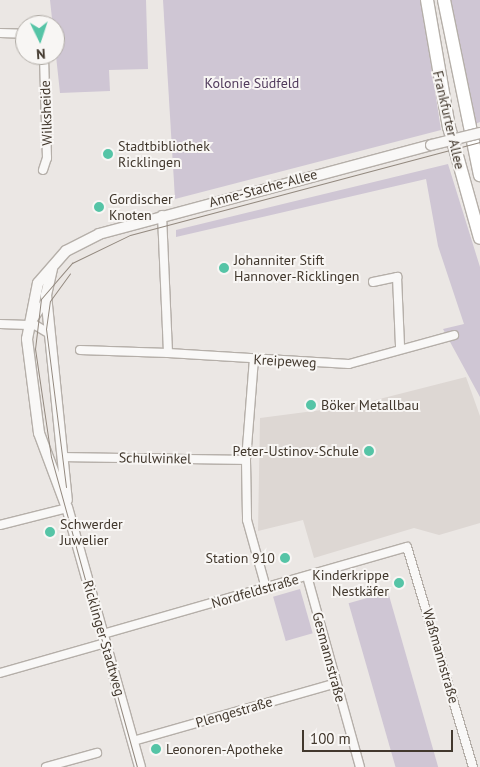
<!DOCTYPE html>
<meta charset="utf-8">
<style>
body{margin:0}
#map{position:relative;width:480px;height:767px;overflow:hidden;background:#ebe7e4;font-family:"PT Sans",sans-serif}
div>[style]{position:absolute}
.built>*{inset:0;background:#ddd7d3}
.green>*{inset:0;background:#cfc6d4;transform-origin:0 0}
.roads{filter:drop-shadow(1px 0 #b5afa9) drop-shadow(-1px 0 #b5afa9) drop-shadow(0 1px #b5afa9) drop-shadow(0 -1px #b5afa9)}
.minor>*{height:8px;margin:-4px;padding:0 4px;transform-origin:4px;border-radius:4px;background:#f9f8f7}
.tertiary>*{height:10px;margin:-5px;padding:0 5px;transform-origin:5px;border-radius:5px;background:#f9f8f7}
.primary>*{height:12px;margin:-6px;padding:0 6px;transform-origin:6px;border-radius:6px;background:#fff}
.tram>*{height:1px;margin:-0.5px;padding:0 0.5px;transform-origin:0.5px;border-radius:0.5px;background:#93897f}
.bridges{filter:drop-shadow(1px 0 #b5afa9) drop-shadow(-1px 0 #b5afa9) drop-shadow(0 1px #b5afa9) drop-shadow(0 -1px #b5afa9)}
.tertiary-bridge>*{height:10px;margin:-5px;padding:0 5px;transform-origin:5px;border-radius:5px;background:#f9f8f7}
.dots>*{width:14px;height:14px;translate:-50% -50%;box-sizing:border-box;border:2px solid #f8f6f4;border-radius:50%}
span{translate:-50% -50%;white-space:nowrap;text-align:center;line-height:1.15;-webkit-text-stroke:4px #f8f6f4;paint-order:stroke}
.park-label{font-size:14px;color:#523c5d}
.street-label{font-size:14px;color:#42382d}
.poi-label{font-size:14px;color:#42382d}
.left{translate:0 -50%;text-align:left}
.right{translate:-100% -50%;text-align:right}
.north{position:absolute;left:15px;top:15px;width:50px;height:50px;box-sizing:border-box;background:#f8f6f4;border:1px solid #afaaa4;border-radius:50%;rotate:176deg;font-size:14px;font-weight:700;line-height:20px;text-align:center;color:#42382d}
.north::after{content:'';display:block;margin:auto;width:18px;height:22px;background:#55c4a6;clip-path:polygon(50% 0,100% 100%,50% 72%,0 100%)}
.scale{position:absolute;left:302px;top:730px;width:151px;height:22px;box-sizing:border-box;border:2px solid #42382d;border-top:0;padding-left:6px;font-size:15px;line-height:18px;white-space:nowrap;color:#42382d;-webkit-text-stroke:4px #f8f6f4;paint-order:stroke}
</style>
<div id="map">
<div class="built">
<div style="clip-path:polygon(466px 377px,480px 416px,480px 523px,439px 535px,414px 528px,314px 558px,303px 520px,258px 531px,260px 418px,352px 406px)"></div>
</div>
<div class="green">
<div style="clip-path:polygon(50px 0,146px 0,148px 69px,109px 70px,110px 91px,60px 93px)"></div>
<div style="clip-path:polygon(163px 0,421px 0,441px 130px,175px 199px)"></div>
<div style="clip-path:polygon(451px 0,480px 0,480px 122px,475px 124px)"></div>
<div style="clip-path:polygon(448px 164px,480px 267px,480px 397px,443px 329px,464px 324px,438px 246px,426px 179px,176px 237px,176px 230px)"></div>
<div style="left:300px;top:589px;width:46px;height:28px;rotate:74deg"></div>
<div style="left:388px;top:592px;width:182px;height:41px;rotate:74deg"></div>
</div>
<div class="roads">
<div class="minor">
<div style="left:0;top:33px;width:25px;rotate:2deg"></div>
<div style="left:43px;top:170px;width:13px;rotate:-72deg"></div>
<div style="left:47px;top:158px;width:103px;rotate:-91.7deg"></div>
<div style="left:162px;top:215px;width:138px;rotate:87.5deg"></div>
<div style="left:168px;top:353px;width:181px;rotate:3.5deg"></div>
<div style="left:349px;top:364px;width:109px;rotate:-15.4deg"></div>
<div style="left:373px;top:282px;width:25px;rotate:-12deg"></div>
<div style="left:397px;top:277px;width:70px;rotate:87.5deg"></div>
<div style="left:0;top:324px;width:35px;rotate:2deg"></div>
<div style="left:35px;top:325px;width:17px;rotate:31deg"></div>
<div style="left:30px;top:324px;width:29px;rotate:-56deg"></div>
<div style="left:80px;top:350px;width:88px;rotate:2deg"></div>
<div style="left:64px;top:457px;width:182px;rotate:0.9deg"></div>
<div style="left:246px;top:460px;width:60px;rotate:89deg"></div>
<div style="left:247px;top:520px;width:71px;rotate:74.4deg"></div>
<div style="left:246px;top:460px;width:101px;rotate:-85.5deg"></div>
<div style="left:0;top:525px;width:69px;rotate:-14.2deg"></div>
<div style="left:307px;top:576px;width:198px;rotate:74.5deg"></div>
<div style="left:103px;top:634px;width:316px;rotate:-16deg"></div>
<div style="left:407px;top:547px;width:230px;rotate:73.3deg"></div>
<div style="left:0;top:673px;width:109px;rotate:-15.9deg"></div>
<div style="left:133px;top:741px;width:211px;rotate:-15.9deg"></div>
<div style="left:46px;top:767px;width:53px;rotate:-15.4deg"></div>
</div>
<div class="tertiary">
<div style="left:52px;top:269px;width:27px;rotate:103deg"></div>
<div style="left:46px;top:295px;width:206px;rotate:84.2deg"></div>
<div style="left:140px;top:767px;width:269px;rotate:-105.7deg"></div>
<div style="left:67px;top:508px;width:80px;rotate:-110.5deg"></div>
<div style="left:39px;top:433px;width:95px;rotate:-97.3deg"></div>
<div style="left:27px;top:339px;width:57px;rotate:-78.9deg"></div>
<div style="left:38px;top:283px;width:43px;rotate:-48.8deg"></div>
<div style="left:66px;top:251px;width:37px;rotate:-27deg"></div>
<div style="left:99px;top:234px;width:344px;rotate:-15deg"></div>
</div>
<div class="primary">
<div style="left:427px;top:0;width:129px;rotate:80.2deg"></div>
<div style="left:449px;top:127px;width:115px;rotate:74.4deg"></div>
<div style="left:444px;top:0;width:179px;rotate:78.4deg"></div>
</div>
</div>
<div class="tram">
<div style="left:66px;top:487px;width:159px;rotate:-97.2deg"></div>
<div style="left:46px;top:329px;width:28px;rotate:-82deg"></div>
<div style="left:50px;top:301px;width:34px;rotate:-54deg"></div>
<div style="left:137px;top:767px;width:322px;rotate:-105.5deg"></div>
<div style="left:51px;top:457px;width:109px;rotate:-98.4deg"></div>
<div style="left:35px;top:349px;width:50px;rotate:-83.2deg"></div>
<div style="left:41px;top:299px;width:48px;rotate:-49.3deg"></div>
<div style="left:72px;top:263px;width:64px;rotate:-25.8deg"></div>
<div style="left:130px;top:235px;width:362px;rotate:-14.9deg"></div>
</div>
<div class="bridges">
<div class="tertiary-bridge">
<div style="left:431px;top:145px;width:50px;rotate:-13.8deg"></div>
</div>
</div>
<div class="dots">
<div style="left:108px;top:154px;background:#55c4a6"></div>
<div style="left:99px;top:207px;background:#55c4a6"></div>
<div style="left:224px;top:268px;background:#55c4a6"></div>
<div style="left:311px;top:405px;background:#55c4a6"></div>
<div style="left:369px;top:451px;background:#55c4a6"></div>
<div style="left:50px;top:532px;background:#55c4a6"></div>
<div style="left:285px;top:558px;background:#55c4a6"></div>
<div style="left:399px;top:583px;background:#55c4a6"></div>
<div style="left:156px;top:749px;background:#55c4a6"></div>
</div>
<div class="park-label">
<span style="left:252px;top:83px">Kolonie Südfeld</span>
</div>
<div class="street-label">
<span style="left:46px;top:113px;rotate:-92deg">Wilksheide</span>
<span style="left:449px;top:120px;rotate:77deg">Frankfurter Allee</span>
<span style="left:263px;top:188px;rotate:-15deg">Anne-Stache-Allee</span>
<span style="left:285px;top:361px;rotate:3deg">Kreipeweg</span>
<span style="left:155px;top:458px;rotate:1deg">Schulwinkel</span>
<span style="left:255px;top:591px;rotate:-16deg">Nordfeldstraße</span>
<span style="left:104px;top:638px;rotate:74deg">Ricklinger Stadtweg</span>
<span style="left:441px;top:656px;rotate:74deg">Waßmannstraße</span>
<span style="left:329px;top:657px;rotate:75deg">Gesmannstraße</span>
<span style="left:234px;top:712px;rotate:-16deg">Plengestraße</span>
</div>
<div class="poi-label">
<span class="left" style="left:118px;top:154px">Stadtbibliothek<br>Ricklingen</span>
<span class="left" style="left:109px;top:207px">Gordischer<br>Knoten</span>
<span class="left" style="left:234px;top:268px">Johanniter Stift<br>Hannover-Ricklingen</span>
<span class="left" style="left:321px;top:405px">Böker Metallbau</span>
<span class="right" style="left:359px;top:451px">Peter-Ustinov-Schule</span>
<span class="left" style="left:60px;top:532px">Schwerder<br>Juwelier</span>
<span class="right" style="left:275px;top:558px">Station 910</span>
<span class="right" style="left:389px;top:583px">Kinderkrippe<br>Nestkäfer</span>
<span class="left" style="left:166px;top:749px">Leonoren-Apotheke</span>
</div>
<div class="north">N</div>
<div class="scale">100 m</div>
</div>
